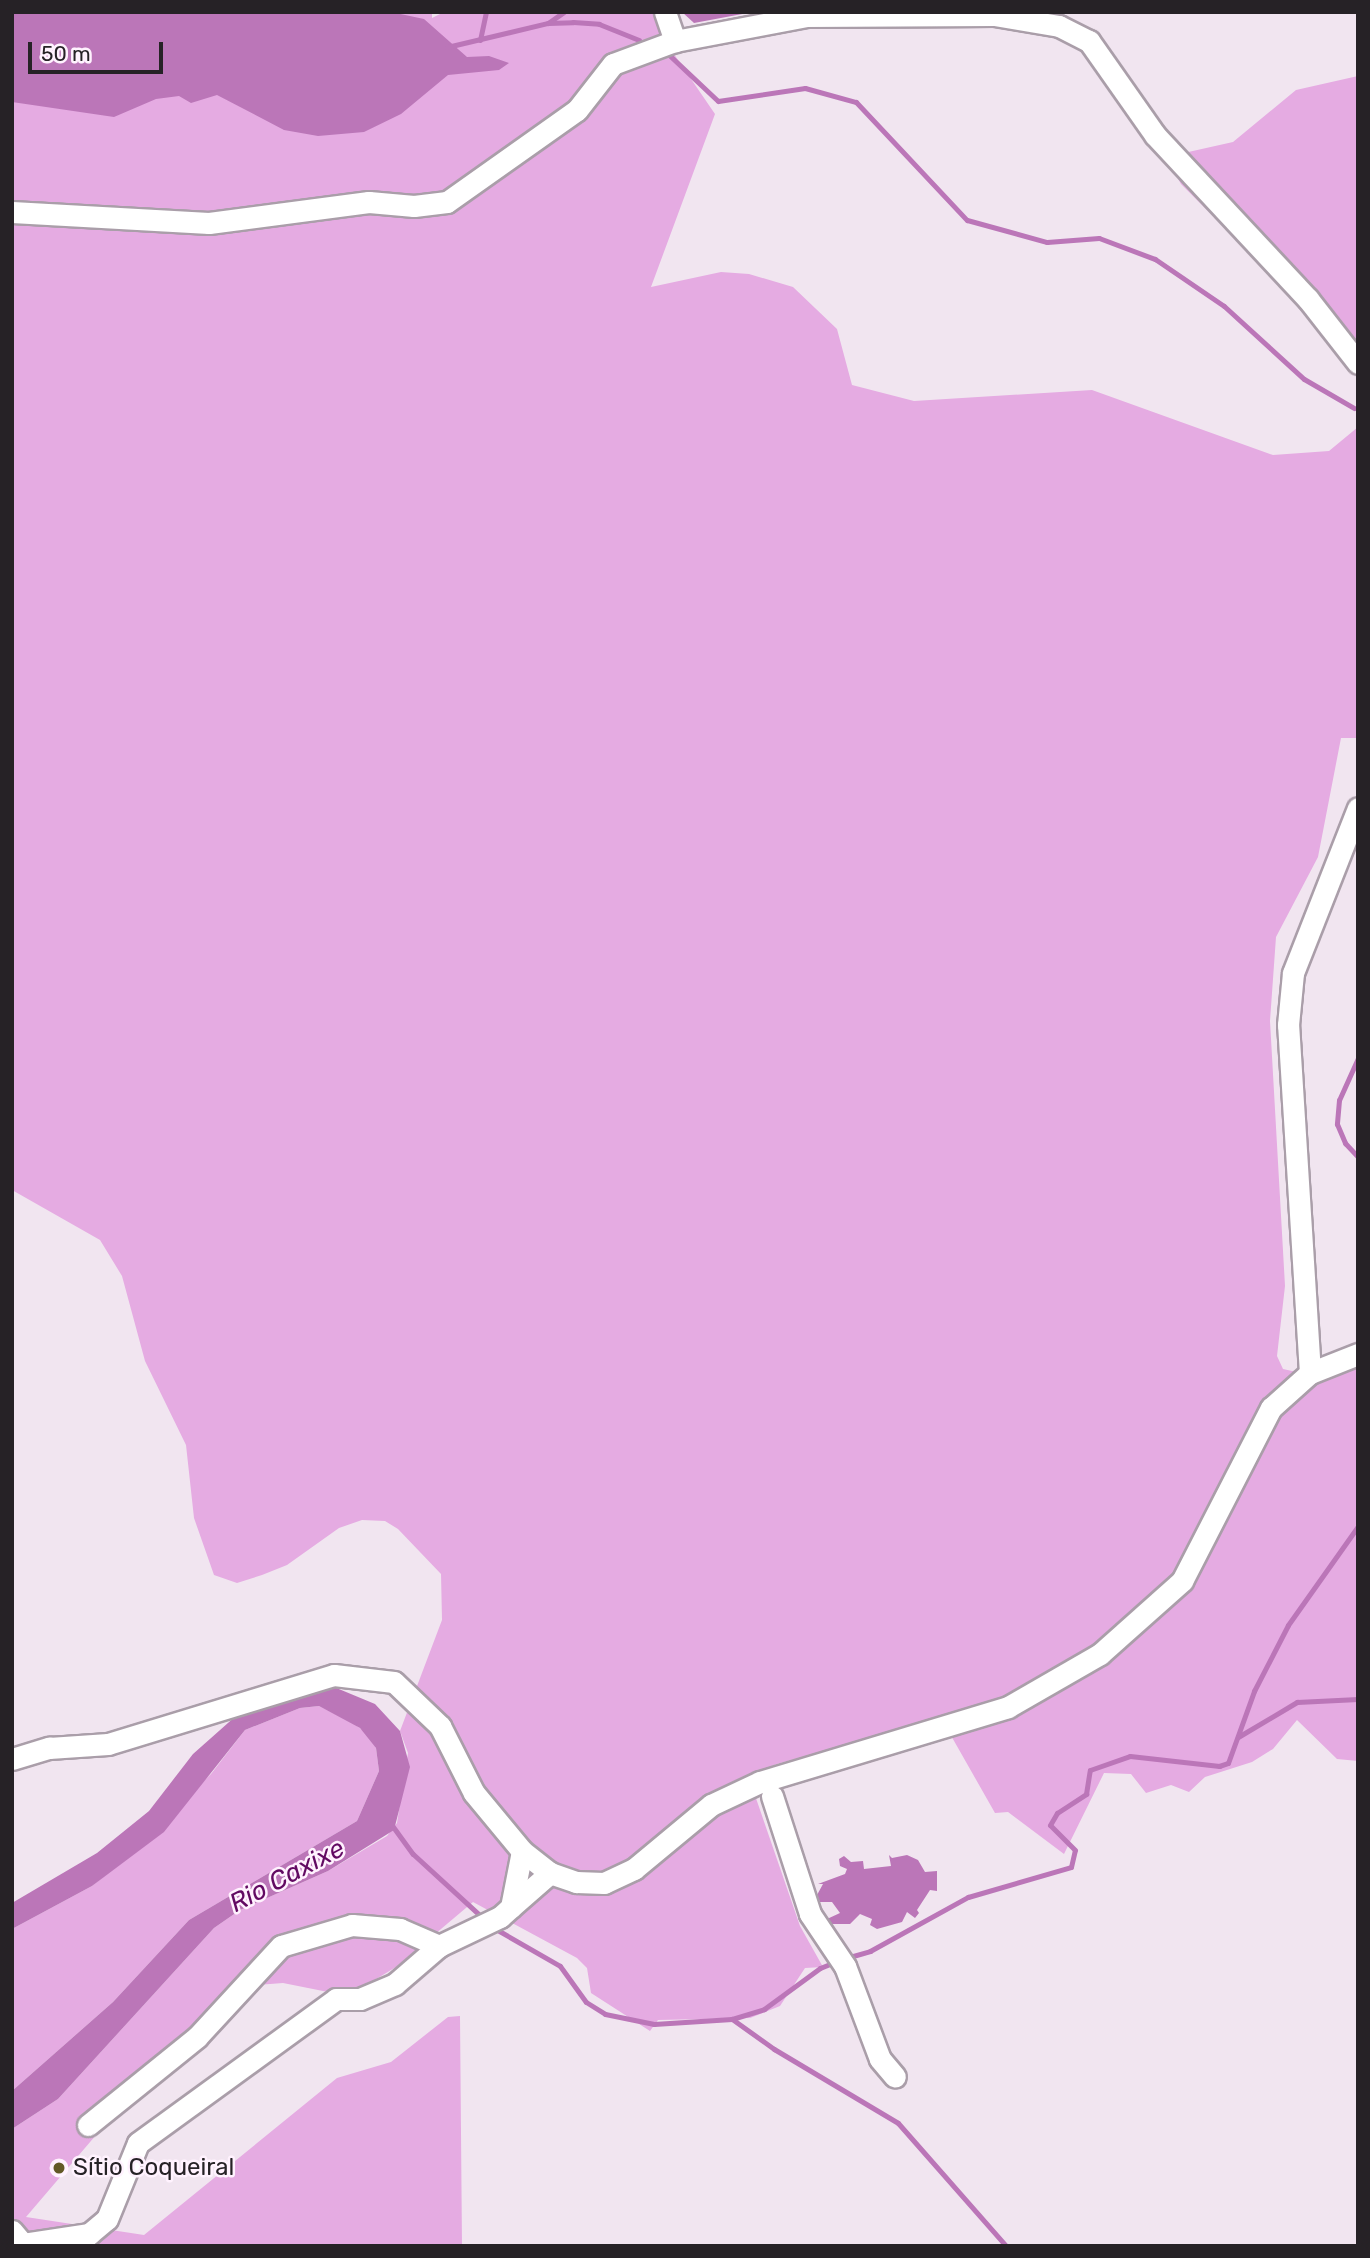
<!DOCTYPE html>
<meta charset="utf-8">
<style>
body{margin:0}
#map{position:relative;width:1370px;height:2258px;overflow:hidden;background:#f1e5f0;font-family:Rubik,sans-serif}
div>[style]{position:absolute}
.green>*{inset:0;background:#e5abe2}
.water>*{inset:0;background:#bb76b8}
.stream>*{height:5px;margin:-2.5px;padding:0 2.5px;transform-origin:2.5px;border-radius:2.5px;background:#bb76b8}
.roads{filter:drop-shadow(2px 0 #aa9ea9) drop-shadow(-2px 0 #aa9ea9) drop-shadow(0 2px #aa9ea9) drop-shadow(0 -2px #aa9ea9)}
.minor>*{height:21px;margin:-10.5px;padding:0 10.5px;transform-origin:10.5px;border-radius:10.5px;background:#fff}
.dots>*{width:19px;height:19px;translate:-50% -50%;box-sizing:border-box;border:4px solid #fff2fe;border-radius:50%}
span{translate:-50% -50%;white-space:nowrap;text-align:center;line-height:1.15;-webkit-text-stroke:5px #fff2fe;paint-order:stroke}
.poi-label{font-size:24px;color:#262226}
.left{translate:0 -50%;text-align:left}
.water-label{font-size:26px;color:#620a62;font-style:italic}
.frame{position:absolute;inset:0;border:14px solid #262226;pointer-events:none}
.scale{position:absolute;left:28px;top:42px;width:135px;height:32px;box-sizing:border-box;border:4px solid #262226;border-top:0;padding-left:9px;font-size:21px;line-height:24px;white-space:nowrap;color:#262226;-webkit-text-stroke:5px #fff2fe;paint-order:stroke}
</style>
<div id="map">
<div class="green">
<div style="clip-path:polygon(12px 12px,432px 12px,432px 18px,444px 12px,652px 12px,665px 41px,715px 114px,651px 287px,721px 272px,749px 274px,793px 287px,837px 329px,852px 385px,914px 401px,1092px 390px,1273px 455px,1329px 451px,1358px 427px,1358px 738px,1341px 738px,1318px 857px,1276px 937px,1270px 1021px,1285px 1286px,1277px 1356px,1283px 1369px,1292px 1371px,1358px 1362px,1358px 1761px,1337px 1759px,1297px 1720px,1273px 1749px,1252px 1762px,1205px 1777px,1189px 1792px,1171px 1785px,1146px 1793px,1131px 1774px,1104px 1773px,1064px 1854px,1008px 1812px,995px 1813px,941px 1718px,777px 1764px,748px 1775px,800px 1926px,823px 1967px,805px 1968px,780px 2006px,750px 2018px,658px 2020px,650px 2031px,591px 1993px,587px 1968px,577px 1958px,473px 1902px,396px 1967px,348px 1996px,283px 1983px,257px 1985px,108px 2121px,26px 2217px,144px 2235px,337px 2078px,391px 2062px,448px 2017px,460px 2016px,462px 2246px,12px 2246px,12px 2129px,58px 2099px,214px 1928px,240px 1910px,328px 1871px,387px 1836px,397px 1823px,408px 1753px,400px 1731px,442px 1620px,441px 1574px,398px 1529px,385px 1521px,362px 1520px,339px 1528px,287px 1565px,262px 1575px,237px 1583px,214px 1575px,194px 1518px,186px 1445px,145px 1361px,122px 1276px,100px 1240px,12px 1190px)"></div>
<div style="clip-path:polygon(1358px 76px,1358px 361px,1181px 184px,1166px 157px,1233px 142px,1296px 90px)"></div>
<div style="clip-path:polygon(319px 1706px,350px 1721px,368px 1734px,376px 1748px,379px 1771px,357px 1821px,189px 1920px,113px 2002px,12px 2091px,12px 1929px,92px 1886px,118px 1865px,211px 1774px,245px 1730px,300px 1708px)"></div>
</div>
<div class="water">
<div style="clip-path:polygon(12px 12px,391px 12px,424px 19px,467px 57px,489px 56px,509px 63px,499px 70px,448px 75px,401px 114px,364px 132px,318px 136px,284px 130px,217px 95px,191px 103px,179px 96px,156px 99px,114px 117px,12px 102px)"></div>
<div style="clip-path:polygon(682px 12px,753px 12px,694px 23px)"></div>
<div style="clip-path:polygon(317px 1687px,334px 1687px,375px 1704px,400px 1731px,410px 1767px,394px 1830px,328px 1871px,240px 1910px,214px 1928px,58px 2099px,12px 2129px,12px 2091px,113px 2002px,189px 1920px,357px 1821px,379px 1771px,376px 1748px,360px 1728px,319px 1706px,300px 1708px,245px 1730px,164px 1832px,92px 1886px,12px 1929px,12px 1903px,97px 1853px,149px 1811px,193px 1754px,246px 1707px)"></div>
<div style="clip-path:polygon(889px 1855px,892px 1858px,907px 1855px,918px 1860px,925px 1872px,937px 1871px,937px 1891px,930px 1890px,917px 1910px,919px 1913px,915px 1918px,907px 1912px,902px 1922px,877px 1929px,870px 1925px,872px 1919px,860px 1914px,850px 1924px,832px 1924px,827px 1919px,840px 1913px,832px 1902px,820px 1902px,817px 1895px,823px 1884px,818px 1884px,845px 1874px,847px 1869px,840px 1866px,839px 1859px,844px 1856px,851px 1862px,863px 1861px,864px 1869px,891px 1866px)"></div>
</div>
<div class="stream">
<div style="left:548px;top:23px;width:19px;rotate:-35deg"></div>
<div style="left:480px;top:40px;width:29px;rotate:-78deg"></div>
<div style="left:447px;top:47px;width:104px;rotate:-13.4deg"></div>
<div style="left:548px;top:23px;width:25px;rotate:-2deg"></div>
<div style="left:573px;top:22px;width:26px;rotate:4deg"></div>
<div style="left:599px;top:24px;width:43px;rotate:21.8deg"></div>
<div style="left:667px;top:53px;width:70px;rotate:43.3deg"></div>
<div style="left:718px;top:101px;width:88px;rotate:-8.5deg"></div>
<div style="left:805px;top:88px;width:53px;rotate:15.4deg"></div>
<div style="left:856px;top:102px;width:162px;rotate:46.8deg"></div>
<div style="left:967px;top:220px;width:83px;rotate:15.4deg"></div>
<div style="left:1047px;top:242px;width:52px;rotate:-4.4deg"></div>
<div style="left:1099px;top:238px;width:60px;rotate:20.6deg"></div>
<div style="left:1155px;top:259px;width:83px;rotate:34.3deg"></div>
<div style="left:1224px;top:306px;width:108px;rotate:42.4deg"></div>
<div style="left:1304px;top:379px;width:58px;rotate:30.1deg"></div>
<div style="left:1358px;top:1058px;width:46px;rotate:114.3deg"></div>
<div style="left:1339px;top:1100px;width:24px;rotate:95deg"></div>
<div style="left:1337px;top:1124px;width:21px;rotate:67deg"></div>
<div style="left:1345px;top:1143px;width:19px;rotate:47deg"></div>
<div style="left:1238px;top:1737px;width:69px;rotate:-30.7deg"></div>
<div style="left:1297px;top:1702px;width:61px;rotate:-2.8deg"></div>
<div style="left:391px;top:1824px;width:37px;rotate:54deg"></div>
<div style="left:413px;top:1854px;width:96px;rotate:42.5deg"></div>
<div style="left:494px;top:1928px;width:76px;rotate:29.9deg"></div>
<div style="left:560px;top:1966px;width:44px;rotate:54.2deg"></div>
<div style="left:586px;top:2002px;width:22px;rotate:32deg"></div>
<div style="left:605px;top:2014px;width:50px;rotate:11.5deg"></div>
<div style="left:654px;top:2024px;width:78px;rotate:-3.7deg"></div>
<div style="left:732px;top:2019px;width:34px;rotate:-17deg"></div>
<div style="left:764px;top:2009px;width:69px;rotate:-36.2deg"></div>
<div style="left:820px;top:1968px;width:18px;rotate:-22deg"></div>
<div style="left:846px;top:1958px;width:25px;rotate:-16deg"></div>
<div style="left:870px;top:1951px;width:112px;rotate:-28.9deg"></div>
<div style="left:968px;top:1897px;width:107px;rotate:-16.2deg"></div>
<div style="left:1071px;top:1867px;width:17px;rotate:-77deg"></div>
<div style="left:1075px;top:1850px;width:35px;rotate:-135deg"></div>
<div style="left:1050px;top:1825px;width:14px;rotate:-60deg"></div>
<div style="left:1057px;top:1813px;width:35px;rotate:-33deg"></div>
<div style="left:1086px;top:1794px;width:24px;rotate:-81deg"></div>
<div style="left:1090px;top:1770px;width:42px;rotate:-19.3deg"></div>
<div style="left:1130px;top:1756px;width:90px;rotate:6.4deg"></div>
<div style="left:1219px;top:1766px;width:9px;rotate:-18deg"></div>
<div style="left:1228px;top:1763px;width:77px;rotate:-70.1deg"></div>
<div style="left:1254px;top:1691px;width:74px;rotate:-62.7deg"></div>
<div style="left:1288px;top:1625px;width:121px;rotate:-54.7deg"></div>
<div style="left:732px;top:2019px;width:52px;rotate:35.5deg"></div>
<div style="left:774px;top:2049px;width:144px;rotate:30.8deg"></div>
<div style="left:898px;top:2123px;width:164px;rotate:48.7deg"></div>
</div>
<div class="roads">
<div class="minor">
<div style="left:665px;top:12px;width:31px;rotate:71deg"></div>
<div style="left:12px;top:212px;width:197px;rotate:3.2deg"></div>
<div style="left:209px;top:223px;width:161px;rotate:-7.5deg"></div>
<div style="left:369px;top:202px;width:45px;rotate:5.1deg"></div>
<div style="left:414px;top:206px;width:33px;rotate:-7deg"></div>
<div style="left:447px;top:202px;width:159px;rotate:-35.3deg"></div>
<div style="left:577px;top:110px;width:58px;rotate:-52deg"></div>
<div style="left:613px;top:64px;width:66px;rotate:-20.4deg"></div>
<div style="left:675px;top:41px;width:133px;rotate:-10.8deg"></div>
<div style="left:806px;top:16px;width:188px;rotate:-0.3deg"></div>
<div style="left:994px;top:15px;width:66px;rotate:9.6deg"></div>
<div style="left:1059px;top:26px;width:34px;rotate:27deg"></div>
<div style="left:1089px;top:41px;width:115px;rotate:54.9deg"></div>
<div style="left:1155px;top:135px;width:224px;rotate:47deg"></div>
<div style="left:1308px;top:299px;width:81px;rotate:52deg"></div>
<div style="left:1310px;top:1373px;width:349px;rotate:-93.6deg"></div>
<div style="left:1288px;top:1025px;width:52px;rotate:-84.5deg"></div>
<div style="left:1293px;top:973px;width:177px;rotate:-68.5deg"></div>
<div style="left:12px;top:1759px;width:39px;rotate:-17deg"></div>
<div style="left:49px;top:1748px;width:59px;rotate:-3.9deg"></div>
<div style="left:108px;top:1744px;width:236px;rotate:-17deg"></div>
<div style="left:334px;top:1675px;width:60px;rotate:6.7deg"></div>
<div style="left:394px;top:1682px;width:64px;rotate:43.7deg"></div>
<div style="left:440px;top:1726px;width:75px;rotate:63.1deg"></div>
<div style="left:474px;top:1793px;width:75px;rotate:50.4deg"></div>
<div style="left:522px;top:1851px;width:36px;rotate:38deg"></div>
<div style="left:550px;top:1873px;width:28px;rotate:19deg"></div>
<div style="left:576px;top:1882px;width:28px;rotate:2deg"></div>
<div style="left:604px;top:1883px;width:33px;rotate:-25deg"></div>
<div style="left:634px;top:1869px;width:100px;rotate:-39.7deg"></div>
<div style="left:711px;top:1805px;width:54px;rotate:-25.1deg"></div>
<div style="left:760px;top:1782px;width:259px;rotate:-16.8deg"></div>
<div style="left:1008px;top:1707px;width:106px;rotate:-29.9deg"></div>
<div style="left:1100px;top:1654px;width:110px;rotate:-41.7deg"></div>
<div style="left:1182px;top:1581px;width:195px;rotate:-62.8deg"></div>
<div style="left:1271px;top:1408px;width:52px;rotate:-41.9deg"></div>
<div style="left:1310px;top:1373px;width:52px;rotate:-21.6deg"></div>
<div style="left:772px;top:1796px;width:124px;rotate:72.1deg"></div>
<div style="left:810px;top:1914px;width:63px;rotate:56.1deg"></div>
<div style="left:845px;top:1966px;width:99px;rotate:69.4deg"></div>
<div style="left:880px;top:2059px;width:23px;rotate:50deg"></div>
<div style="left:522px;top:1851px;width:57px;rotate:101.1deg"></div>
<div style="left:511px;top:1907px;width:52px;rotate:-41.1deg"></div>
<div style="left:88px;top:2125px;width:140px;rotate:-38.9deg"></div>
<div style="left:197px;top:2037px;width:124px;rotate:-47.3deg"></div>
<div style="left:281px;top:1946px;width:74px;rotate:-16.5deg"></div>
<div style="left:352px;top:1925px;width:48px;rotate:4.8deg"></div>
<div style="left:400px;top:1929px;width:43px;rotate:23.6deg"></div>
<div style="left:439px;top:1946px;width:68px;rotate:-25.4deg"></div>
<div style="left:500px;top:1917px;width:15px;rotate:-42deg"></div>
<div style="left:12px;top:2231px;width:17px;rotate:50deg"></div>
<div style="left:23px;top:2244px;width:67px;rotate:-8.6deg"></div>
<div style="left:89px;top:2234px;width:23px;rotate:-40deg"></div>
<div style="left:107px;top:2219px;width:82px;rotate:-67.8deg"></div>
<div style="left:138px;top:2143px;width:245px;rotate:-36deg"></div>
<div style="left:336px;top:1999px;width:24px"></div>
<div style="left:360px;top:1999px;width:38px;rotate:-23deg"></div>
<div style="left:395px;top:1984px;width:58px;rotate:-40.8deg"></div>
</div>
</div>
<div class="dots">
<div style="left:59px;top:2168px;background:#625926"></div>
</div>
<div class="poi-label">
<span class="left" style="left:73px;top:2168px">Sítio Coqueiral</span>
</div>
<div class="water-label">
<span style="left:287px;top:1876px;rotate:-28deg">Rio Caxixe</span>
</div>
<div class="frame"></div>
<div class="scale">50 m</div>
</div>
